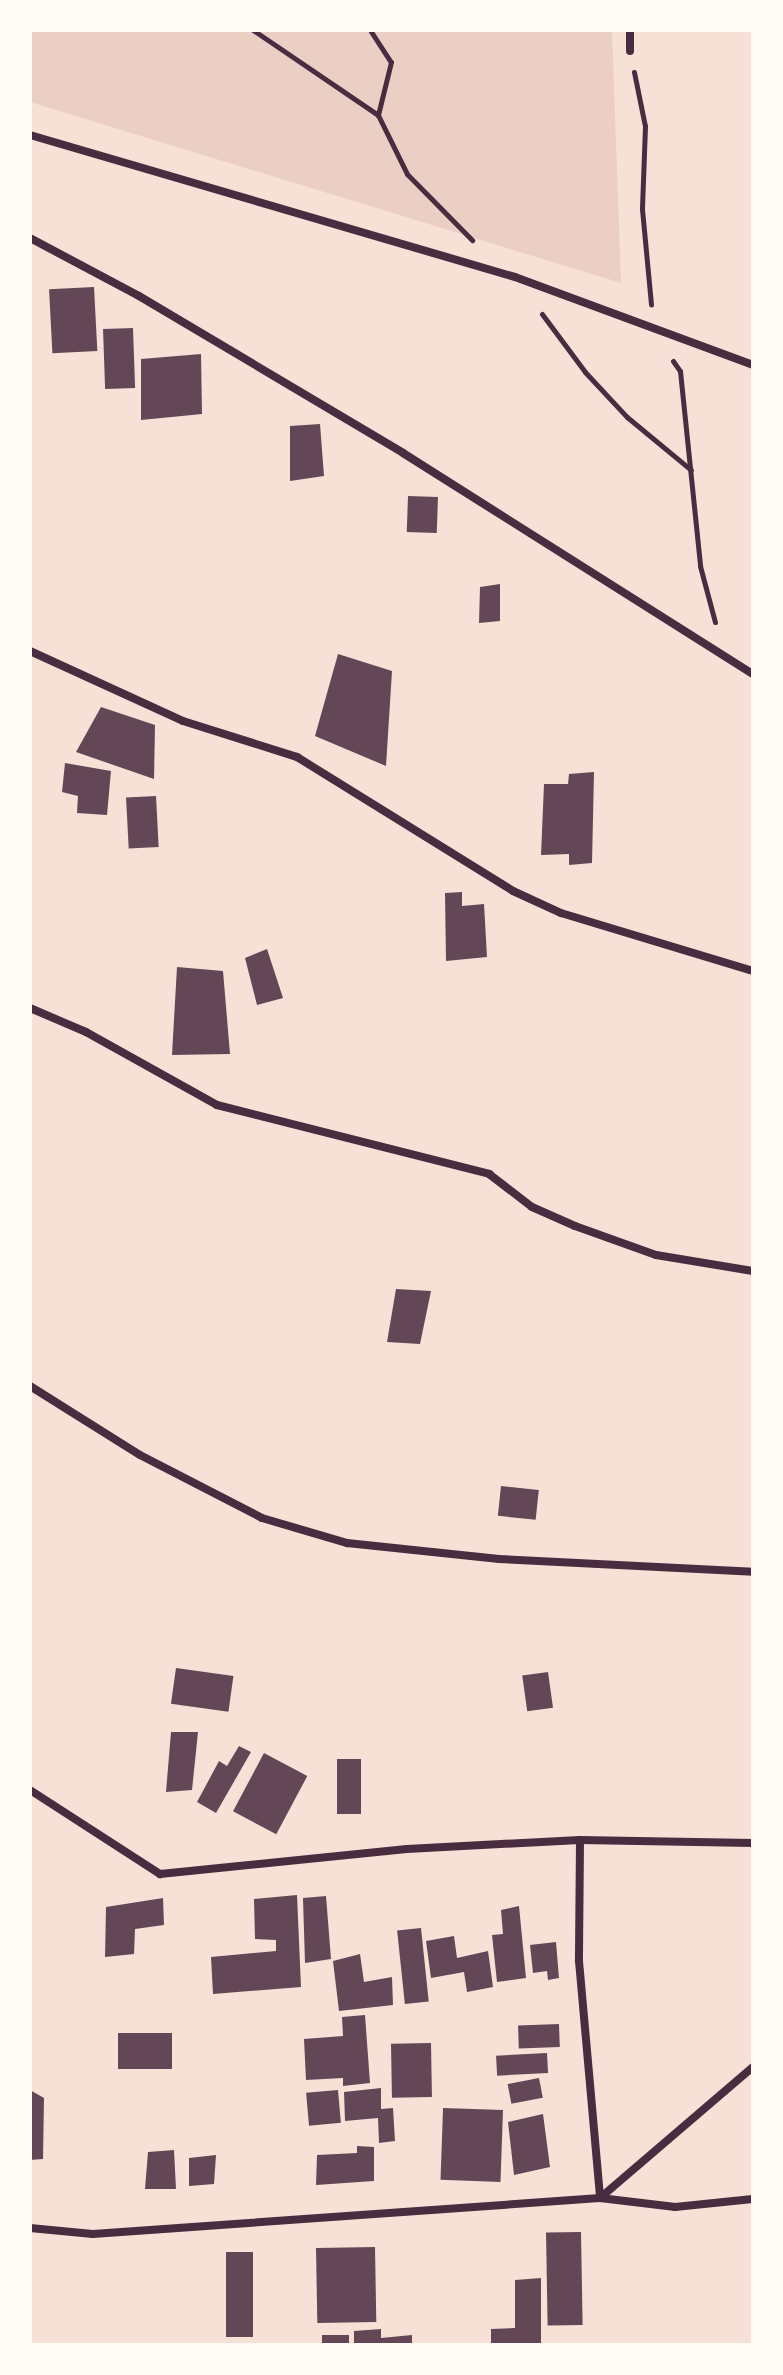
<!DOCTYPE html>
<style>
body{margin:0}
#map{position:relative;width:783px;height:2375px;overflow:hidden;background:#f7e1d7;font-family:Signika,sans-serif}
div>[style]{position:absolute}
.green>*{inset:0;background:#ebcfc5}
.building>*{inset:0;background:#644757;transform-origin:0 0}
.path>*{height:5px;margin:-2.5px;padding:0 2.5px;transform-origin:2.5px;border-radius:2.5px;background:#4a2c40}
.minor>*{height:8px;margin:-4px;padding:0 4px;transform-origin:4px;border-radius:4px;background:#4a2c40}
span{translate:-50% -50%;white-space:nowrap;text-align:center;line-height:1.15;-webkit-text-stroke:6px #fffaf5;paint-order:stroke}
.frame{position:absolute;inset:0;border:32px solid #fffaf5;pointer-events:none}
</style>
<div id="map">
<div class="green">
<div style="clip-path:polygon(30px 30px,612px 30px,621px 283px,30px 102px)"></div>
</div>
<div class="building">
<div style="left:94px;top:287px;width:64px;height:45px;rotate:87deg"></div>
<div style="left:133px;top:328px;width:60px;height:30px;rotate:88deg"></div>
<div style="clip-path:polygon(201px 354px,202px 414px,141px 420px,141px 359px)"></div>
<div style="clip-path:polygon(320px 424px,324px 476px,290px 481px,290px 426px)"></div>
<div style="left:438px;top:497px;width:36px;height:30px;rotate:92deg"></div>
<div style="clip-path:polygon(500px 584px,500px 621px,479px 623px,480px 587px)"></div>
<div style="clip-path:polygon(338px 654px,392px 671px,386px 766px,315px 736px)"></div>
<div style="clip-path:polygon(101px 707px,155px 725px,154px 779px,76px 752px)"></div>
<div style="clip-path:polygon(65px 763px,111px 771px,107px 815px,77px 813px,78px 796px,62px 792px)"></div>
<div style="clip-path:polygon(594px 772px,592px 863px,569px 865px,569px 854px,541px 855px,544px 784px,568px 784px,569px 774px)"></div>
<div style="left:156px;top:796px;width:51px;height:30px;rotate:87deg"></div>
<div style="clip-path:polygon(462px 892px,462px 906px,484px 904px,487px 957px,446px 961px,445px 893px)"></div>
<div style="clip-path:polygon(267px 949px,283px 998px,257px 1005px,245px 958px)"></div>
<div style="clip-path:polygon(177px 967px,223px 971px,230px 1054px,172px 1055px)"></div>
<div style="clip-path:polygon(396px 1289px,431px 1291px,420px 1344px,387px 1342px)"></div>
<div style="left:501px;top:1486px;width:38px;height:30px;rotate:6deg"></div>
<div style="left:176px;top:1668px;width:58px;height:36px;rotate:8deg"></div>
<div style="left:548px;top:1672px;width:36px;height:26px;rotate:82deg"></div>
<div style="clip-path:polygon(171px 1732px,198px 1732px,192px 1790px,166px 1792px)"></div>
<div style="clip-path:polygon(239px 1746px,251px 1752px,216px 1813px,197px 1802px,219px 1761px,227px 1766px)"></div>
<div style="left:264px;top:1753px;width:49px;height:66px;rotate:28deg"></div>
<div style="left:337px;top:1759px;width:24px;height:55px"></div>
<div style="clip-path:polygon(297px 1895px,301px 1987px,213px 1994px,211px 1957px,276px 1951px,276px 1940px,255px 1939px,254px 1899px)"></div>
<div style="clip-path:polygon(326px 1896px,331px 1959px,305px 1963px,303px 1898px)"></div>
<div style="clip-path:polygon(163px 1898px,164px 1925px,135px 1929px,134px 1954px,105px 1957px,106px 1907px)"></div>
<div style="clip-path:polygon(519px 1906px,526px 1978px,497px 1982px,492px 1935px,503px 1934px,501px 1910px)"></div>
<div style="left:421px;top:1928px;width:74px;height:24px;rotate:84deg"></div>
<div style="clip-path:polygon(454px 1936px,457px 1958px,488px 1951px,493px 1987px,467px 1992px,464px 1972px,431px 1978px,426px 1941px)"></div>
<div style="clip-path:polygon(556px 1942px,559px 1978px,548px 1980px,547px 1971px,533px 1973px,530px 1945px)"></div>
<div style="clip-path:polygon(360px 1954px,364px 1982px,392px 1977px,393px 2005px,339px 2011px,333px 1961px)"></div>
<div style="clip-path:polygon(365px 2015px,370px 2083px,343px 2086px,343px 2078px,306px 2080px,304px 2039px,343px 2036px,342px 2017px)"></div>
<div style="left:559px;top:2024px;width:23px;height:41px;rotate:88deg"></div>
<div style="left:172px;top:2033px;width:36px;height:54px;rotate:90deg"></div>
<div style="left:431px;top:2043px;width:54px;height:40px;rotate:89deg"></div>
<div style="left:547px;top:2053px;width:20px;height:51px;rotate:87deg"></div>
<div style="left:539px;top:2078px;width:20px;height:32px;rotate:79deg"></div>
<div style="clip-path:polygon(381px 2088px,381px 2109px,393px 2108px,395px 2141px,379px 2143px,378px 2118px,345px 2121px,344px 2092px)"></div>
<div style="clip-path:polygon(30px 2090px,44px 2098px,43px 2159px,30px 2160px)"></div>
<div style="left:338px;top:2090px;width:33px;height:32px;rotate:85deg"></div>
<div style="left:503px;top:2110px;width:72px;height:60px;rotate:92deg"></div>
<div style="clip-path:polygon(543px 2114px,550px 2167px,514px 2175px,508px 2122px)"></div>
<div style="clip-path:polygon(357px 2146px,374px 2147px,374px 2181px,316px 2185px,317px 2155px,357px 2153px)"></div>
<div style="clip-path:polygon(174px 2150px,176px 2189px,145px 2189px,148px 2152px)"></div>
<div style="clip-path:polygon(216px 2155px,214px 2184px,189px 2186px,189px 2158px)"></div>
<div style="left:581px;top:2232px;width:93px;height:35px;rotate:89deg"></div>
<div style="left:375px;top:2247px;width:75px;height:59px;rotate:89deg"></div>
<div style="left:253px;top:2252px;width:85px;height:27px;rotate:90deg"></div>
<div style="clip-path:polygon(541px 2278px,541px 2345px,491px 2345px,491px 2329px,515px 2328px,515px 2280px)"></div>
<div style="clip-path:polygon(381px 2329px,381px 2338px,412px 2335px,412px 2345px,354px 2345px,354px 2331px)"></div>
<div style="left:322px;top:2335px;width:27px;height:10px"></div>
</div>
<div class="path">
<div style="left:253px;top:30px;width:151px;rotate:34.2deg"></div>
<div style="left:370px;top:30px;width:38px;rotate:57deg"></div>
<div style="left:391px;top:62px;width:55px;rotate:103.8deg"></div>
<div style="left:378px;top:115px;width:66px;rotate:63.8deg"></div>
<div style="left:407px;top:174px;width:93px;rotate:45.4deg"></div>
<div style="left:634px;top:72px;width:55px;rotate:78.5deg"></div>
<div style="left:645px;top:126px;width:83px;rotate:92.1deg"></div>
<div style="left:642px;top:209px;width:96px;rotate:84.6deg"></div>
<div style="left:542px;top:314px;width:72px;rotate:53.4deg"></div>
<div style="left:585px;top:372px;width:62px;rotate:47deg"></div>
<div style="left:627px;top:417px;width:83px;rotate:39.6deg"></div>
<div style="left:673px;top:361px;width:12px;rotate:55deg"></div>
<div style="left:680px;top:371px;width:196px;rotate:84.1deg"></div>
<div style="left:700px;top:566px;width:58px;rotate:75deg"></div>
</div>
<div class="minor">
<div style="left:630px;top:30px;width:21px;rotate:90deg"></div>
<div style="left:30px;top:135px;width:505px;rotate:16.32deg"></div>
<div style="left:515px;top:277px;width:254px;rotate:20.3deg"></div>
<div style="left:30px;top:238px;width:123px;rotate:28deg"></div>
<div style="left:139px;top:296px;width:307px;rotate:30.7deg"></div>
<div style="left:403px;top:453px;width:414px;rotate:32.3deg"></div>
<div style="left:30px;top:651px;width:168px;rotate:24.6deg"></div>
<div style="left:183px;top:721px;width:120px;rotate:17.5deg"></div>
<div style="left:297px;top:757px;width:254px;rotate:31.8deg"></div>
<div style="left:513px;top:891px;width:53px;rotate:24.6deg"></div>
<div style="left:561px;top:913px;width:201px;rotate:16.8deg"></div>
<div style="left:30px;top:1008px;width:61px;rotate:23.2deg"></div>
<div style="left:86px;top:1032px;width:150px;rotate:29.1deg"></div>
<div style="left:217px;top:1105px;width:281px;rotate:14.2deg"></div>
<div style="left:489px;top:1174px;width:54px;rotate:37.5deg"></div>
<div style="left:532px;top:1207px;width:47px;rotate:23.8deg"></div>
<div style="left:575px;top:1226px;width:86px;rotate:19.7deg"></div>
<div style="left:656px;top:1255px;width:98px;rotate:9.4deg"></div>
<div style="left:30px;top:1386px;width:130px;rotate:32.1deg"></div>
<div style="left:140px;top:1455px;width:137px;rotate:27.3deg"></div>
<div style="left:262px;top:1518px;width:89px;rotate:16.4deg"></div>
<div style="left:347px;top:1543px;width:153px;rotate:6deg"></div>
<div style="left:499px;top:1559px;width:254px;rotate:2.9deg"></div>
<div style="left:30px;top:1790px;width:155px;rotate:32.9deg"></div>
<div style="left:160px;top:1874px;width:248px;rotate:-5.8deg"></div>
<div style="left:407px;top:1849px;width:173px;rotate:-3deg"></div>
<div style="left:580px;top:1840px;width:173px;rotate:1deg"></div>
<div style="left:580px;top:1840px;width:121px;rotate:90.5deg"></div>
<div style="left:579px;top:1961px;width:238px;rotate:84.9deg"></div>
<div style="left:600px;top:2198px;width:201px;rotate:-40.6deg"></div>
<div style="left:30px;top:2228px;width:63px;rotate:5.4deg"></div>
<div style="left:93px;top:2234px;width:508px;rotate:-4.06deg"></div>
<div style="left:600px;top:2198px;width:76px;rotate:6.8deg"></div>
<div style="left:675px;top:2207px;width:78px;rotate:-5.9deg"></div>
</div>
<div class="frame"></div>
</div>
